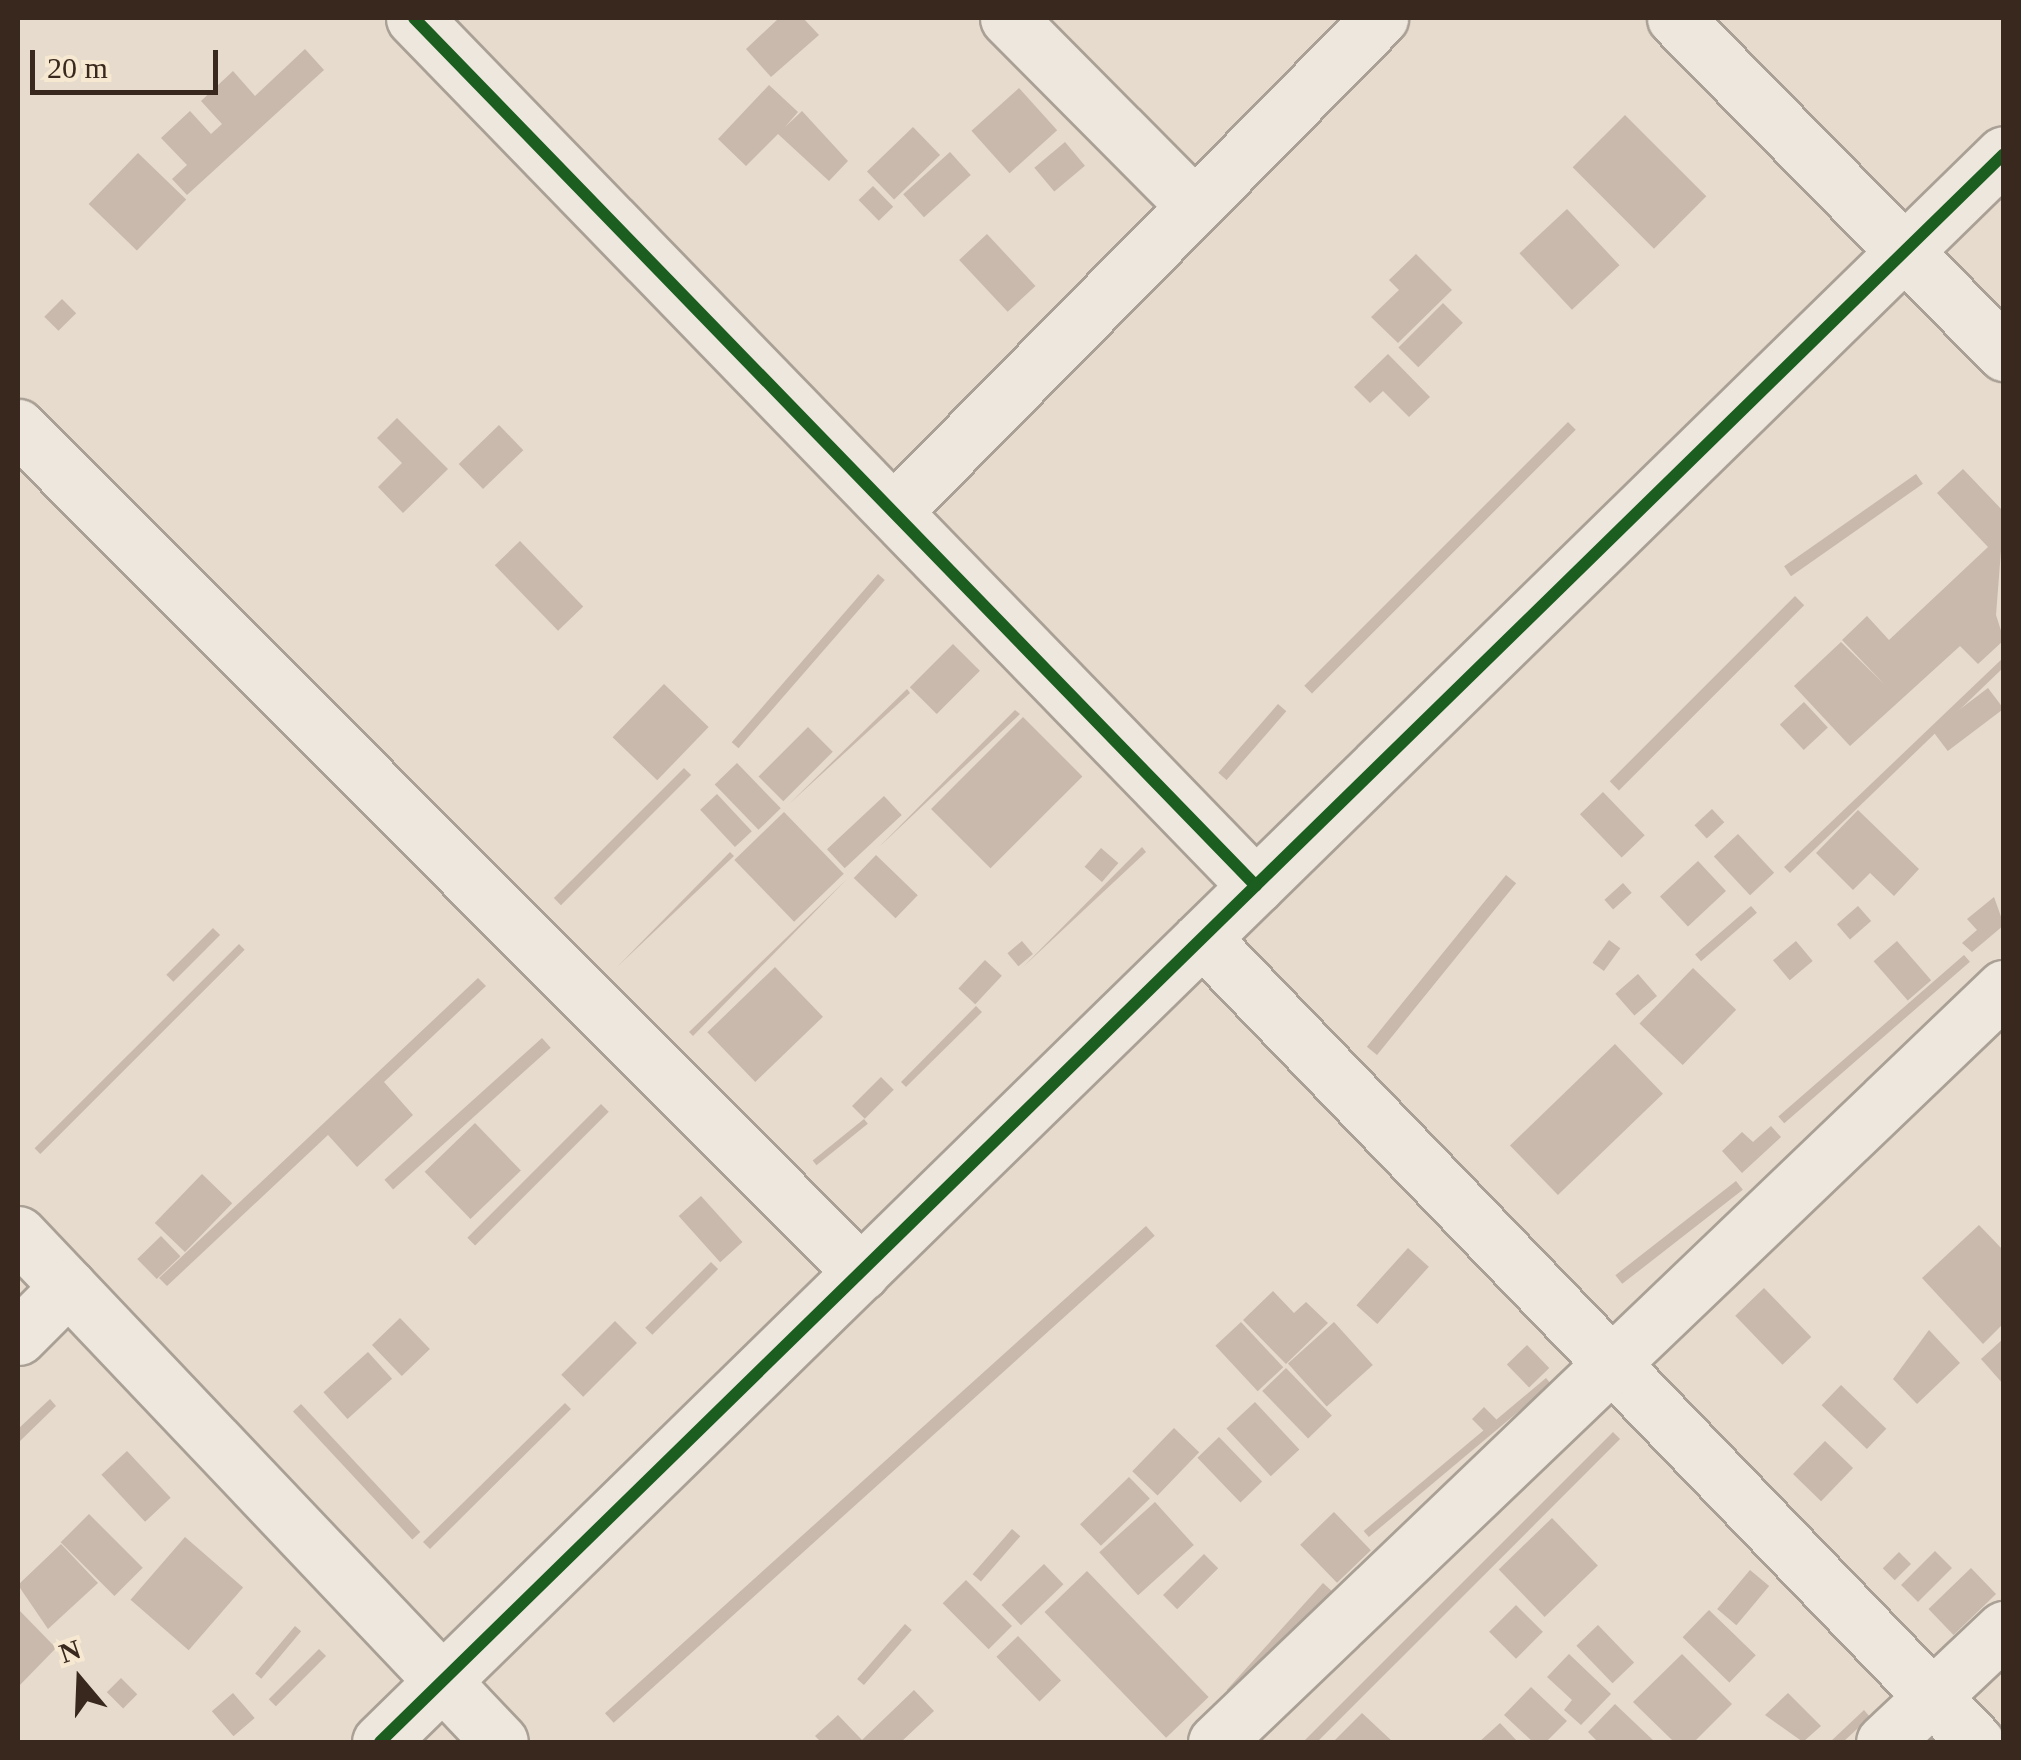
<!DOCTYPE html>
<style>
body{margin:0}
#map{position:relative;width:2021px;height:1760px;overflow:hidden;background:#e6dbcc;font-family:Georgia,serif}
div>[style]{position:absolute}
.building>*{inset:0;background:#c9b9ad;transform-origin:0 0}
.roads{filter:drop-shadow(2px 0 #aaa095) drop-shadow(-2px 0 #aaa095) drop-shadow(0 2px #aaa095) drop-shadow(0 -2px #aaa095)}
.minor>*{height:55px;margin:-27.5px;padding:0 27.5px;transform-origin:27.5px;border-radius:27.5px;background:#ede7dd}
.cycleway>*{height:12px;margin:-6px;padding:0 6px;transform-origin:6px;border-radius:6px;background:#1b5e20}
span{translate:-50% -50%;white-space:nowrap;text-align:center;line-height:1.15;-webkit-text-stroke:9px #f7e9d1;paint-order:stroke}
.frame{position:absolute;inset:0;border:20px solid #39281d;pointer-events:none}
.north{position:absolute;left:30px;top:1630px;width:100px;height:100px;-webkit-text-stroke:8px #f7e9d1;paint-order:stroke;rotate:341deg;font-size:28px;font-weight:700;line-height:40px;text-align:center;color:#39281d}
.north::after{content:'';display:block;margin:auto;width:35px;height:45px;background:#39281d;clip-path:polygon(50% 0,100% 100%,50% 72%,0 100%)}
.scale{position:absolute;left:30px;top:50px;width:188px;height:45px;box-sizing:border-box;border:5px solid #39281d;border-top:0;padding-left:12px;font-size:30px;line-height:35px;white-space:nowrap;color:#39281d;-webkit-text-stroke:8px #f7e9d1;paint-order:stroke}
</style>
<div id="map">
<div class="building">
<div style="clip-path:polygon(779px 18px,803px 18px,819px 35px,771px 77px,746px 49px)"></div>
<div style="clip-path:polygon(305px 49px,324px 70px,187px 195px,172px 179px,187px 165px,161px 138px,190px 111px,211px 134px,222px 124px,201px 101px,233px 71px,255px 96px)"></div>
<div style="clip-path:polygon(769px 85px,798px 112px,785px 127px,802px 111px,848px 161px,829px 181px,778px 134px,746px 166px,718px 139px)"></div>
<div style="left:1019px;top:88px;width:57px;height:64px;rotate:48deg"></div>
<div style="left:1625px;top:115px;width:115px;height:74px;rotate:45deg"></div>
<div style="left:913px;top:127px;width:39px;height:64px;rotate:46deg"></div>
<div style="left:1065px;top:142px;width:31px;height:40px;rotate:50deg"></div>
<div style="left:950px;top:152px;width:31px;height:63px;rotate:48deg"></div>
<div style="left:138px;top:153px;width:67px;height:71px;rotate:44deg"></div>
<div style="left:873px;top:186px;width:29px;height:20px;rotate:46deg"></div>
<div style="left:1567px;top:209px;width:77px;height:65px;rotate:47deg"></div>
<div style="left:987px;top:234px;width:71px;height:38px;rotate:47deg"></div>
<div style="clip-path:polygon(1416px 254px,1452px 290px,1398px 343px,1371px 317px,1399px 290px,1389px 280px)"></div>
<div style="left:62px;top:299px;width:20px;height:25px;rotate:45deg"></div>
<div style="left:1443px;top:303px;width:28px;height:63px;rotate:45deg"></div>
<div style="clip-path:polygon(1388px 354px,1430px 397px,1409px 417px,1383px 391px,1370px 403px,1354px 387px)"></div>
<div style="clip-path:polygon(397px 418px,448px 469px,403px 513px,378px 487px,402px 463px,377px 438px)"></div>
<div style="left:1568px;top:422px;width:11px;height:373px;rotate:45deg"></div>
<div style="left:499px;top:425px;width:35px;height:56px;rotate:46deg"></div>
<div style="clip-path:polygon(1963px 469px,2004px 512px,1996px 615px,2004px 640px,1978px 664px,1960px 646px,1850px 746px,1794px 686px,1841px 642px,1884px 684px,1842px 640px,1867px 616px,1889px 640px,1988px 547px,1937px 493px)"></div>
<div style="left:1916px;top:474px;width:12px;height:161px;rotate:55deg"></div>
<div style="left:520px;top:541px;width:91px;height:35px;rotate:46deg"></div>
<div style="left:878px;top:574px;width:9px;height:223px;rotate:41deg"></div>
<div style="left:1795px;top:596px;width:13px;height:262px;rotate:45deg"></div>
<div style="left:953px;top:644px;width:38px;height:61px;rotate:45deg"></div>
<div style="clip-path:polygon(2004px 657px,2004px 667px,1790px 873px,1784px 867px)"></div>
<div style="left:664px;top:684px;width:62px;height:74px;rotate:44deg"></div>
<div style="left:1988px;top:688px;width:26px;height:70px;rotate:53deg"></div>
<div style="clip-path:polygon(907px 689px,910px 693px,789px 804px)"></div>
<div style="left:1804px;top:702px;width:35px;height:33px;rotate:47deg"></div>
<div style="left:1278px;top:704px;width:11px;height:91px;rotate:41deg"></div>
<div style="clip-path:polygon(1015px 710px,1020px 714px,879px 847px)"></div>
<div style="left:1023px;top:717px;width:84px;height:130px;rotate:45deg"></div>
<div style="left:808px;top:727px;width:35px;height:70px;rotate:45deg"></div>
<div style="left:737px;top:763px;width:63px;height:31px;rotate:46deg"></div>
<div style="left:684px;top:768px;width:10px;height:184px;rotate:45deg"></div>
<div style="left:1603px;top:792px;width:60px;height:32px;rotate:46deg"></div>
<div style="left:717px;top:794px;width:51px;height:23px;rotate:47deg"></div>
<div style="left:884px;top:796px;width:26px;height:78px;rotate:47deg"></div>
<div style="left:1712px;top:809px;width:18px;height:24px;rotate:47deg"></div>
<div style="clip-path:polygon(1858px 810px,1919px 869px,1894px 896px,1870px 873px,1853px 890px,1816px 853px)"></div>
<div style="left:784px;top:812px;width:86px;height:69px;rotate:46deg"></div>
<div style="left:1738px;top:834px;width:53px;height:33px;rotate:47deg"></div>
<div style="clip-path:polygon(1142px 847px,1146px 852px,1023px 967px)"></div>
<div style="left:1101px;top:848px;width:23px;height:25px;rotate:41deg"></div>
<div style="clip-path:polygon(730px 852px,734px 856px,617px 967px)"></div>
<div style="left:876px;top:855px;width:58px;height:32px;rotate:44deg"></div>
<div style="left:1698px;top:861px;width:41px;height:52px;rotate:47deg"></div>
<div style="left:1506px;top:875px;width:13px;height:221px;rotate:39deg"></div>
<div style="clip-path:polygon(847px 879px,693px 1036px,689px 1032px)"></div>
<div style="left:1623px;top:883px;width:13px;height:25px;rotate:48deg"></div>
<div style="clip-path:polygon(1994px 897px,2004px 925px,1972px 952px,1962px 943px,1977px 930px,1967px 919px)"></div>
<div style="left:1751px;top:906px;width:9px;height:74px;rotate:49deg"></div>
<div style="left:1858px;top:906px;width:20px;height:28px;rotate:49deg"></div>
<div style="left:213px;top:928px;width:10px;height:66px;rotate:45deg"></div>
<div style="left:1609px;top:940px;width:14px;height:28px;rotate:36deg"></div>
<div style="left:1022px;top:941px;width:17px;height:19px;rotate:50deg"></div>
<div style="left:1796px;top:941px;width:26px;height:30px;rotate:50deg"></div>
<div style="left:1897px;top:941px;width:52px;height:31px;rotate:49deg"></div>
<div style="left:239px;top:944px;width:8px;height:289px;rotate:45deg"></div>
<div style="left:1964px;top:955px;width:9px;height:246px;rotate:49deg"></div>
<div style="left:985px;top:960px;width:23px;height:39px;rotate:43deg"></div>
<div style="left:775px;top:967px;width:69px;height:94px;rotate:46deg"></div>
<div style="left:1693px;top:968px;width:60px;height:77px;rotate:44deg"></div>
<div style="left:1638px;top:974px;width:29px;height:30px;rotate:49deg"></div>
<div style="clip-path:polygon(478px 978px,486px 986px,384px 1082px,413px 1115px,357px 1167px,328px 1135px,167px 1286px,159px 1278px)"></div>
<div style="clip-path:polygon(976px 1006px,982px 1012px,906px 1087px,901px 1082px)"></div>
<div style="left:542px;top:1038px;width:13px;height:212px;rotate:48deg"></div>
<div style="left:1615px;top:1044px;width:69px;height:146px;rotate:46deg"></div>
<div style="left:881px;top:1077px;width:18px;height:41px;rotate:45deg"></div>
<div style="left:601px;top:1104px;width:11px;height:189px;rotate:45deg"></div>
<div style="left:864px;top:1119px;width:6px;height:66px;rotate:51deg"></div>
<div style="left:475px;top:1123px;width:66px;height:70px;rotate:46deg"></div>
<div style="clip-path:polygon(1771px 1126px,1781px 1137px,1742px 1173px,1722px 1151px,1742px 1132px,1753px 1142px)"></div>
<div style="left:202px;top:1174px;width:42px;height:68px;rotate:44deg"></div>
<div style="left:1736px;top:1181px;width:11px;height:153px;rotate:52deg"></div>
<div style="left:701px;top:1196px;width:62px;height:30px;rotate:48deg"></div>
<div style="clip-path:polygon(1979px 1225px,2004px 1251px,2004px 1323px,1983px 1344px,1922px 1278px)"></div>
<div style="left:1146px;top:1226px;width:13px;height:728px;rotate:48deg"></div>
<div style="left:161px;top:1236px;width:28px;height:33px;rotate:46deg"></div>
<div style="left:1408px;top:1248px;width:28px;height:77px;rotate:42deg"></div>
<div style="left:711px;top:1262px;width:10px;height:93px;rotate:45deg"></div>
<div style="left:1764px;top:1288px;width:68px;height:40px;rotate:46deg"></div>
<div style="clip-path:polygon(1273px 1291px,1294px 1313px,1306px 1302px,1328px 1323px,1286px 1364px,1243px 1320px)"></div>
<div style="left:400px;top:1318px;width:43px;height:39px;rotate:46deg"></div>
<div style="left:615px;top:1321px;width:31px;height:76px;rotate:45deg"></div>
<div style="left:1241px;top:1322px;width:62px;height:35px;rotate:47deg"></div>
<div style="left:1334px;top:1322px;width:58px;height:62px;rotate:48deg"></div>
<div style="clip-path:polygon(1929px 1330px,1960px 1363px,1917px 1404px,1893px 1379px)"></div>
<div style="clip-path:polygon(2004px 1338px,2004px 1385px,1981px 1359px)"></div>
<div style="left:1527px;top:1345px;width:32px;height:28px;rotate:46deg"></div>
<div style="left:368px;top:1352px;width:36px;height:60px;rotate:48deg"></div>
<div style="left:1286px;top:1368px;width:66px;height:33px;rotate:46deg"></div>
<div style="left:1546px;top:1378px;width:8px;height:238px;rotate:50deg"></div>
<div style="left:1841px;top:1385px;width:63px;height:28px;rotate:44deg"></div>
<div style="clip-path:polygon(50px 1399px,56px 1406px,18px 1443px,18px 1429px)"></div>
<div style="left:1255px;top:1402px;width:65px;height:39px;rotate:47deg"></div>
<div style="clip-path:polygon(565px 1403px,571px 1409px,430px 1549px,423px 1542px)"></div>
<div style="left:301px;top:1404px;width:175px;height:11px;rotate:47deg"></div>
<div style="left:1484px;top:1407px;width:20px;height:17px;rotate:45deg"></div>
<div style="left:1174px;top:1428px;width:35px;height:60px;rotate:44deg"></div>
<div style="left:1613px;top:1432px;width:10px;height:438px;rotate:45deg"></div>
<div style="left:1219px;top:1437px;width:62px;height:30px;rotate:46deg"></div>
<div style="left:1825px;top:1441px;width:39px;height:46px;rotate:44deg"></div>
<div style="left:127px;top:1451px;width:64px;height:35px;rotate:47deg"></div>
<div style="left:1129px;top:1477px;width:30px;height:68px;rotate:46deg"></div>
<div style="left:1155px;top:1502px;width:58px;height:75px;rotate:48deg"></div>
<div style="left:1334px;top:1512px;width:53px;height:47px;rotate:46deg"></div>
<div style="left:89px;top:1514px;width:76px;height:40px;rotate:45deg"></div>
<div style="left:1552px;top:1518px;width:66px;height:74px;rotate:46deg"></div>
<div style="left:1012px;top:1529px;width:11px;height:60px;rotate:41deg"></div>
<div style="left:185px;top:1537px;width:77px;height:83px;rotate:41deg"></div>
<div style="clip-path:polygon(61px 1544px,98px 1583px,48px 1629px,18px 1585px)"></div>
<div style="left:1935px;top:1551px;width:24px;height:48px;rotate:45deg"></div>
<div style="left:1899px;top:1552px;width:17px;height:23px;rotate:45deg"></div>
<div style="left:1204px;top:1554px;width:20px;height:58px;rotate:45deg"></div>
<div style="left:1044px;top:1564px;width:28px;height:59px;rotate:46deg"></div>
<div style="left:1971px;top:1568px;width:36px;height:59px;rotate:46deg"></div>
<div style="left:1750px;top:1570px;width:25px;height:51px;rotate:40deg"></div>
<div style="left:1087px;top:1571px;width:175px;height:59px;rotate:46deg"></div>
<div style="left:966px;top:1580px;width:65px;height:33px;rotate:45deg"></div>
<div style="left:1323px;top:1583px;width:13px;height:144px;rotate:42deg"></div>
<div style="left:1516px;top:1605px;width:38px;height:38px;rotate:45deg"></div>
<div style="clip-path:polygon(18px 1609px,56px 1648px,18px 1687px)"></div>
<div style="left:1709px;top:1610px;width:65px;height:38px;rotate:44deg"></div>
<div style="left:905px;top:1624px;width:9px;height:73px;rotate:41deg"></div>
<div style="left:1598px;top:1625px;width:52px;height:30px;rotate:46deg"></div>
<div style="left:295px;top:1626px;width:8px;height:62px;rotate:40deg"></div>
<div style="left:1018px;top:1636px;width:62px;height:30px;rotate:46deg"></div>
<div style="left:319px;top:1649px;width:10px;height:71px;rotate:45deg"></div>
<div style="clip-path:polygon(1569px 1654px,1611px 1694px,1581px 1725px,1564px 1710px,1572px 1700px,1547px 1677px)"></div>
<div style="clip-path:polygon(1682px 1654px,1732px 1704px,1694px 1742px,1674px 1742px,1633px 1702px)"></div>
<div style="left:121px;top:1678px;width:23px;height:20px;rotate:45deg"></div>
<div style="clip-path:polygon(1531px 1687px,1567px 1721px,1546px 1742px,1533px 1742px,1504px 1715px)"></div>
<div style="clip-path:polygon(914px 1690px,934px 1711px,901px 1742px,821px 1742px,815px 1736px,838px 1715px,862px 1740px)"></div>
<div style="left:233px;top:1693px;width:33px;height:28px;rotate:49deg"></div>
<div style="clip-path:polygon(1788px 1693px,1821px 1726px,1803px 1742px,1765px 1715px)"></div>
<div style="clip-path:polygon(1615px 1704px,1655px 1742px,1598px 1742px,1588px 1732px)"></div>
<div style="clip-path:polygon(1864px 1710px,1870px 1717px,1843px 1742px,1830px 1742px)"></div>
<div style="clip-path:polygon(1362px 1713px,1393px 1742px,1333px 1742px)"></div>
<div style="clip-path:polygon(1500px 1723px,1518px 1742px,1479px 1742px)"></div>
</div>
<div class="roads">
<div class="minor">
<div style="left:414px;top:18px;width:1209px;rotate:45.87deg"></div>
<div style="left:1008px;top:18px;width:258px;rotate:45.2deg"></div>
<div style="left:1675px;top:18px;width:470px;rotate:45.5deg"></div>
<div style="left:18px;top:427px;width:1194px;rotate:45.07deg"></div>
<div style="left:893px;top:512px;width:694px;rotate:-45.41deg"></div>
<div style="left:1202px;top:938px;width:1116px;rotate:46.09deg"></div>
<div style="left:18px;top:1234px;width:700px;rotate:46.5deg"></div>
<div style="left:18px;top:1337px;width:71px;rotate:-45deg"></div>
<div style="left:380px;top:1742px;width:2271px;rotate:-44.36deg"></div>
<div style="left:1216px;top:1742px;width:1091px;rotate:-43.74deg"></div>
<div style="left:1884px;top:1742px;width:165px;rotate:-43.3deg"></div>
</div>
</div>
<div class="cycleway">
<div style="left:414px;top:18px;width:1209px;rotate:45.87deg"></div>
<div style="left:380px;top:1742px;width:2271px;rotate:-44.36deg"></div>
</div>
<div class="frame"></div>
<div class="north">N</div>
<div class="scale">20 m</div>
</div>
